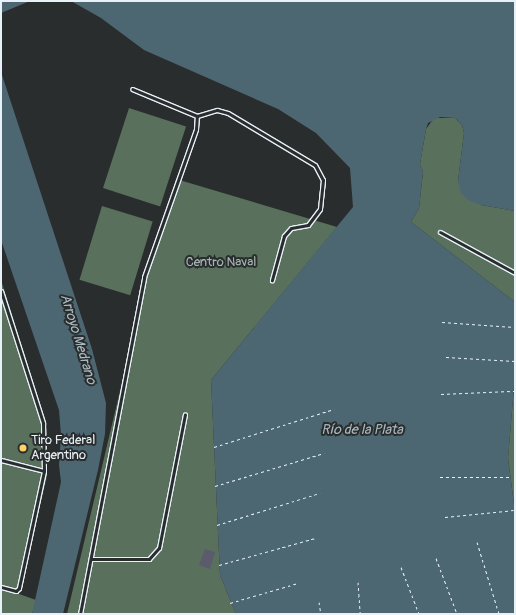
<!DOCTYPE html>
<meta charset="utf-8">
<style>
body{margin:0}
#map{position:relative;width:516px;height:615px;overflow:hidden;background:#2a2d2e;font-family:Pangolin,sans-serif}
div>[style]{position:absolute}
.green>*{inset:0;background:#58705c;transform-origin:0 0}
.water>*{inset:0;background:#4d6772}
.building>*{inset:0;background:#5b5b6d}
.path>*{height:1px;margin-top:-0.5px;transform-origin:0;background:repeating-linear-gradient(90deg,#e8f1f8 0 3px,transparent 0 6px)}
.roads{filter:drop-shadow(1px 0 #e8f1f8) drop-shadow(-1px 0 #e8f1f8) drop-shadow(0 1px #e8f1f8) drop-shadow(0 -1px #e8f1f8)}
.service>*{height:3px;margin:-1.5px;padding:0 1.5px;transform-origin:1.5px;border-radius:1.5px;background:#2a2d2e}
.dots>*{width:11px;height:11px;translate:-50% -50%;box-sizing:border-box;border:2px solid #2a2d2e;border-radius:50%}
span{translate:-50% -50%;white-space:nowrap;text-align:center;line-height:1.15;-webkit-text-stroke:4px #2a2d2e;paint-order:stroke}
.park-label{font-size:13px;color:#a7b7b2}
.poi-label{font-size:13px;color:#e8f1f8}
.left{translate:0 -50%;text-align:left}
.water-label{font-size:14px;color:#aabac2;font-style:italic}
.frame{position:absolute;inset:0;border:2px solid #e8f1f8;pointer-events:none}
</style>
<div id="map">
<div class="green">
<div style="left:129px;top:108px;width:60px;height:84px;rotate:18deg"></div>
<div style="clip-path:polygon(434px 118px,455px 118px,462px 125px,464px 133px,458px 181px,481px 205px,515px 211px,515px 302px,411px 222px,419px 208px,423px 172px,420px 164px,426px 129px)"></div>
<div style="clip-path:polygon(176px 179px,337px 227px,211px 380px,220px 575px,236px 614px,67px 614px,147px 277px)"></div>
<div style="left:102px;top:206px;width:53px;height:77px;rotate:17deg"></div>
<div style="clip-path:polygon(1px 280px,45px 419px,47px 476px,19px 594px,36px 600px,32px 614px,1px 614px)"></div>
<div style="clip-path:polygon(515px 375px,515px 512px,508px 458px)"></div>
</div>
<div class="water">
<div style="clip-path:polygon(1px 1px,30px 1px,1px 13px)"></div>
<div style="clip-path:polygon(71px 1px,515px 1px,515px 211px,481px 205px,468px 200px,461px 193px,458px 181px,464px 133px,462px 125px,455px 118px,440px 117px,428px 123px,426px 129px,420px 164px,423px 172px,419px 208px,411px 222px,515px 302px,515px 375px,508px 458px,515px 512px,515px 614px,236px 614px,220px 575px,211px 380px,353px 207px,350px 168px,316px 133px,278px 109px,144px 50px,101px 18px)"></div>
<div style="clip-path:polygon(1px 72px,92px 349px,106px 403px,105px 434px,98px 470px,63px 614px,32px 614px,61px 482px,59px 465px,61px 435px,59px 410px,1px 240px)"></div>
</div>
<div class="building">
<div style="clip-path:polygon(205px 549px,215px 552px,210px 569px,199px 565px)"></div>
</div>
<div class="path">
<div style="left:442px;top:322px;width:73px;rotate:3.9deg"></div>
<div style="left:446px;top:357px;width:69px;rotate:3.3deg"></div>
<div style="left:441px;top:394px;width:73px;rotate:-2.4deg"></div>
<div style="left:214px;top:447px;width:126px;rotate:-17.6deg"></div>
<div style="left:440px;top:477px;width:70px"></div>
<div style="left:215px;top:486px;width:114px;rotate:-16.8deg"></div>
<div style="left:445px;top:517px;width:69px;rotate:-5.8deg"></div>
<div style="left:217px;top:525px;width:108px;rotate:-17.3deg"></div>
<div style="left:477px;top:542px;width:75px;rotate:73deg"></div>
<div style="left:436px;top:558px;width:60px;rotate:69.4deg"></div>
<div style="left:219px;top:565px;width:101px;rotate:-15.6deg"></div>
<div style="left:401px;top:567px;width:50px;rotate:69deg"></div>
<div style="left:358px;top:582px;width:32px;rotate:86deg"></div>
<div style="left:319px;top:602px;width:12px;rotate:81deg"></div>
<div style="left:230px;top:603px;width:71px;rotate:-16.4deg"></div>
</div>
<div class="roads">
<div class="service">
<div style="left:197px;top:116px;width:21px;rotate:-17deg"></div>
<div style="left:217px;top:110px;width:11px;rotate:15deg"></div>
<div style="left:228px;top:113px;width:101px;rotate:30.9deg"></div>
<div style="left:315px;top:165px;width:17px;rotate:62deg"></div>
<div style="left:323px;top:180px;width:29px;rotate:96deg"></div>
<div style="left:320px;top:209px;width:20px;rotate:127deg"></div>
<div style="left:308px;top:225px;width:17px;rotate:170deg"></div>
<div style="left:291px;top:228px;width:11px;rotate:131deg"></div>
<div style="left:284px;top:236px;width:46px;rotate:105.3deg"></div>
<div style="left:440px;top:232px;width:85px;rotate:28.7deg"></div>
<div style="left:1px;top:291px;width:139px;rotate:72.3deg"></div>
<div style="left:43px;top:423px;width:48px;rotate:88.8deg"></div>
<div style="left:44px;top:471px;width:120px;rotate:102.1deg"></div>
<div style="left:19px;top:588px;width:4px;rotate:135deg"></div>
<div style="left:16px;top:591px;width:16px;rotate:-165deg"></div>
<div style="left:1px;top:460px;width:44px;rotate:14.3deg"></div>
<div style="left:91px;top:559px;width:58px"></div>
<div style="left:149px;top:559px;width:15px;rotate:-48deg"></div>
<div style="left:159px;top:548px;width:136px;rotate:-79deg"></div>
<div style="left:80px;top:614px;width:343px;rotate:-79.2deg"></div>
<div style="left:144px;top:277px;width:157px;rotate:-70.6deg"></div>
<div style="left:196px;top:129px;width:13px;rotate:-86deg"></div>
<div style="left:197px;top:116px;width:70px;rotate:-157.4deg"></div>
</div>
</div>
<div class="dots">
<div style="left:23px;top:448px;background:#ffd166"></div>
</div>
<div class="park-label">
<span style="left:221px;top:262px">Centro Naval</span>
</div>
<div class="poi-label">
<span class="left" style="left:31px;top:448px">Tiro Federal<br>Argentino</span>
</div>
<div class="water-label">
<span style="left:78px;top:339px;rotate:73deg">Arroyo Medrano</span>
<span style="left:362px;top:430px">Río de la Plata</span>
</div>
<div class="frame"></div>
</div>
